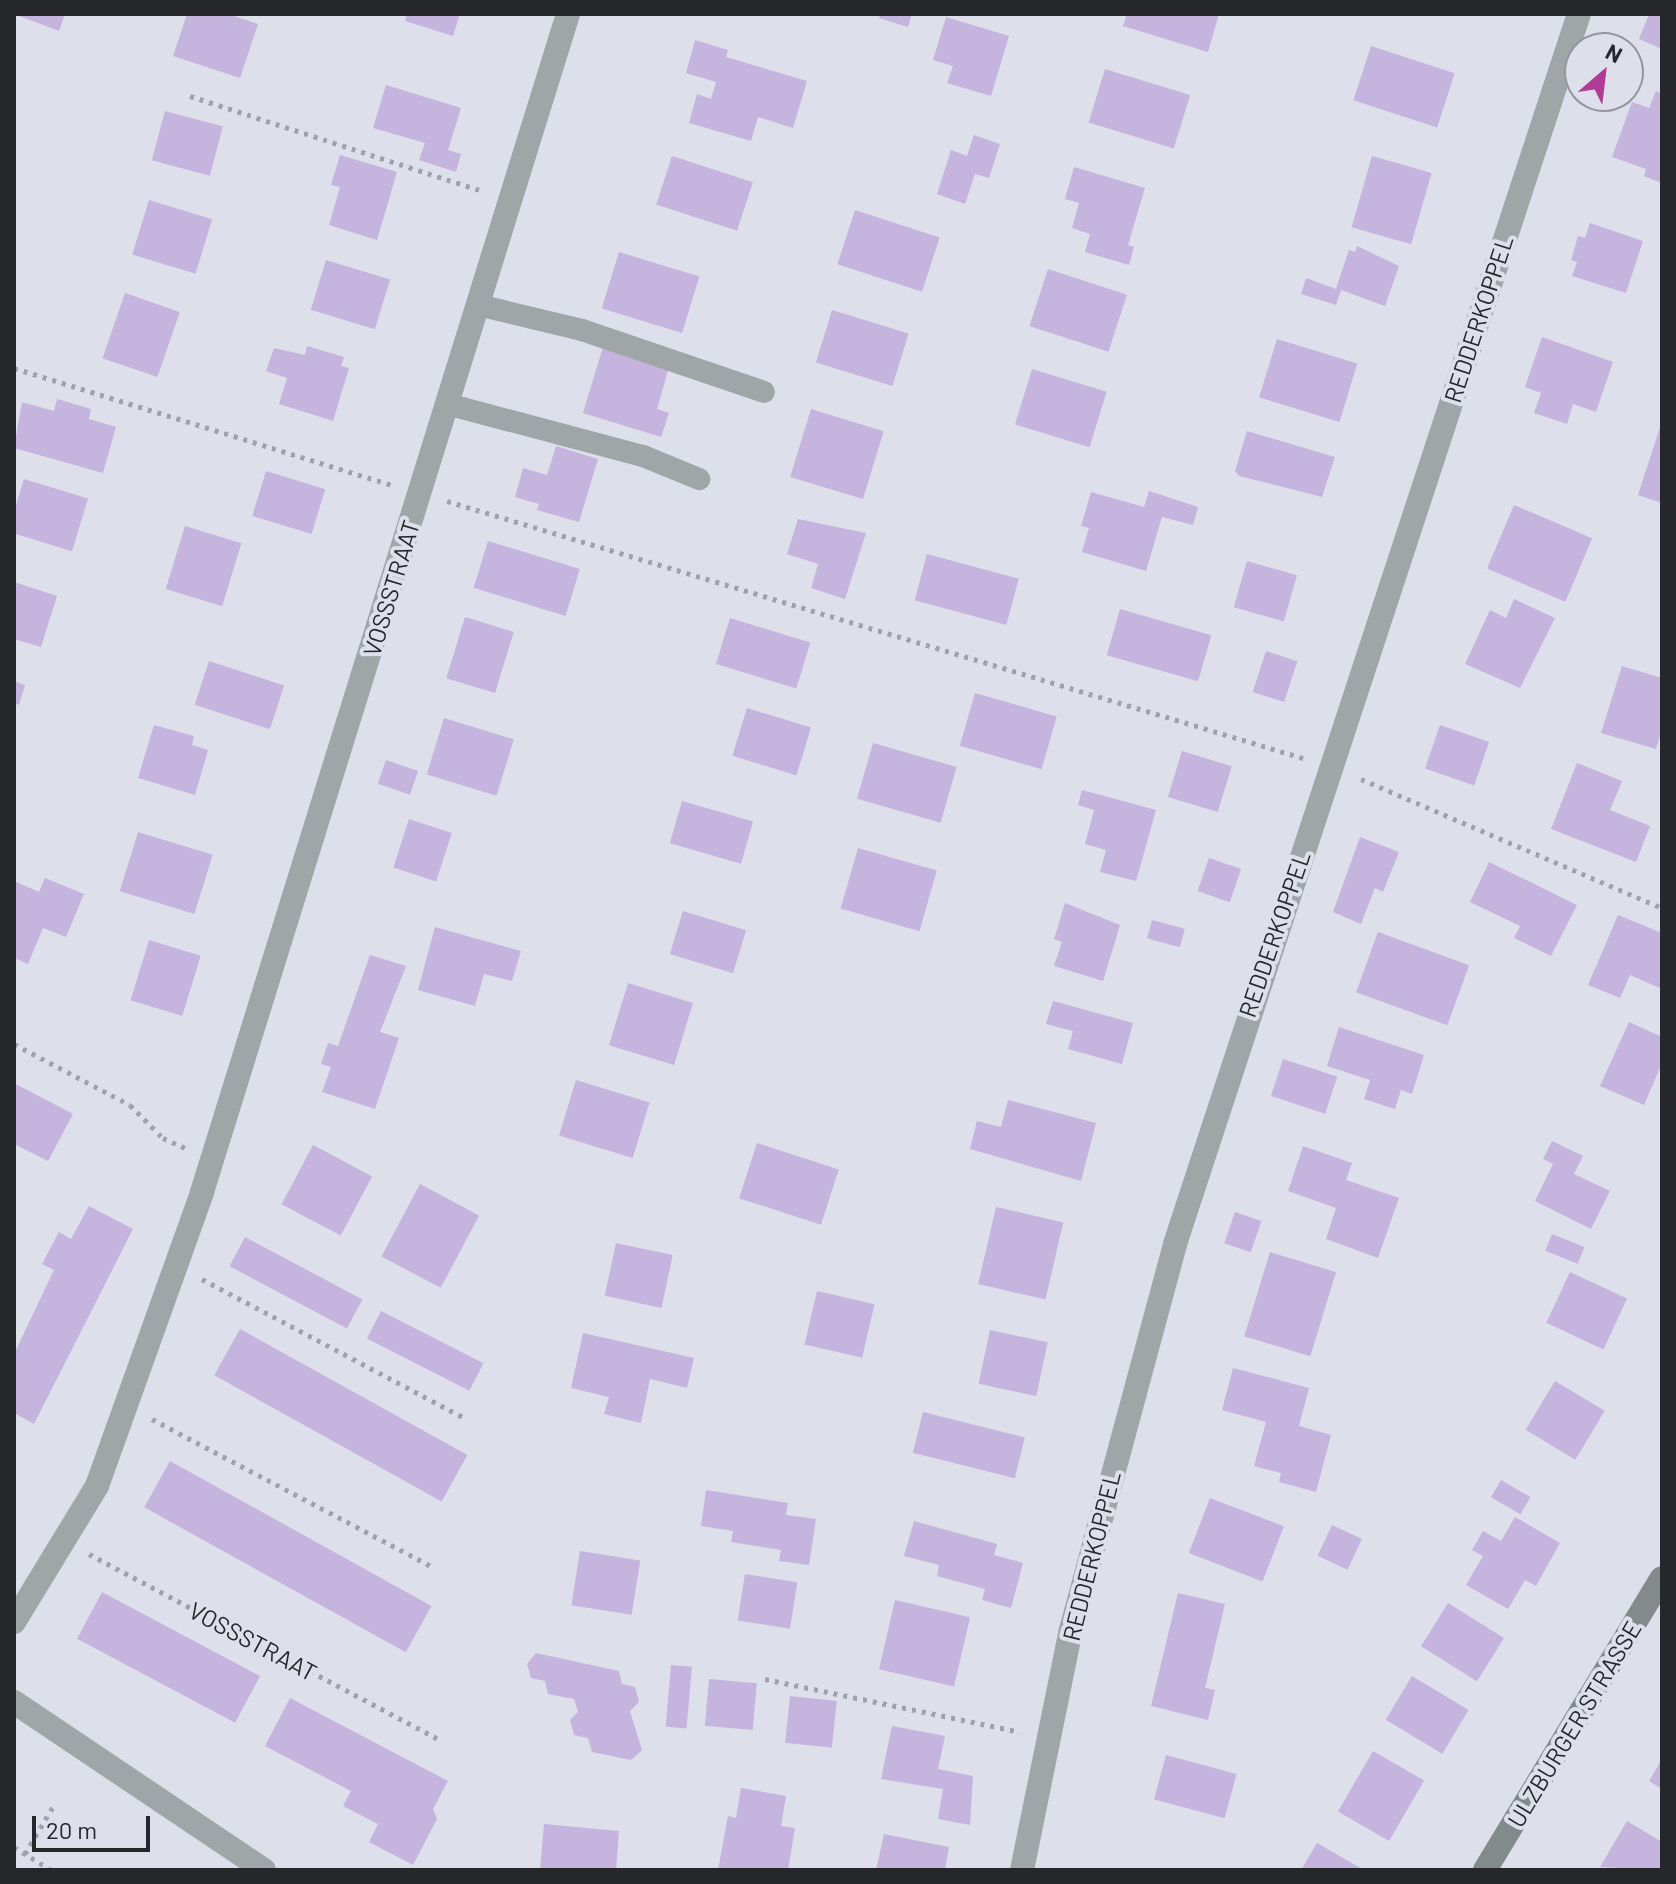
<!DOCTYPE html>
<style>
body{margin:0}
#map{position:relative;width:1676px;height:1884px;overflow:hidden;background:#dddfeb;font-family:Barlow,sans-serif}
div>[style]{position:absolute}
.building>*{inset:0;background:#c5b4dd;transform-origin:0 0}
.path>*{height:5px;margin-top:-2.5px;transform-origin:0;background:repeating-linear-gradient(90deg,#a0a2ab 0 4px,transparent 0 10px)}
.service>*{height:22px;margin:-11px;padding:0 11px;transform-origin:11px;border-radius:11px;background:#a0a6a8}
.minor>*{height:24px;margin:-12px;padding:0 12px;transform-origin:12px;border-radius:12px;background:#a0a6a8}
.secondary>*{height:24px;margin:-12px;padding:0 12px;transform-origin:12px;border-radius:12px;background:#828a8c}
span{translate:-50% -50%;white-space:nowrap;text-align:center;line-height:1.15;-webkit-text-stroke:8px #dddfeb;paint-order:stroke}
.street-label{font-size:24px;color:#26272b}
.frame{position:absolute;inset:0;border:16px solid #26272b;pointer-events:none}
.north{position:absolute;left:1564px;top:32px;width:80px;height:80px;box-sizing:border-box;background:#dddfeb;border:2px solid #94959e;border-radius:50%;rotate:28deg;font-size:22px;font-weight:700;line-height:32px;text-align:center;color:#26272b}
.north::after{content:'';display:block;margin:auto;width:28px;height:36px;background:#b03c96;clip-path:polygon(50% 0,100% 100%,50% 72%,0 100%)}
.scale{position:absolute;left:32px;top:1816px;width:118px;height:36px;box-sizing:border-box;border:4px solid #26272b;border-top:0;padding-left:10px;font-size:24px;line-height:28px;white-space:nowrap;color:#26272b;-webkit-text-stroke:6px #dddfeb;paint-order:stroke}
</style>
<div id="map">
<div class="building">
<div style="clip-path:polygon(14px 14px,65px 14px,59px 31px)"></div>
<div style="clip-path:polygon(187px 14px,228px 14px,258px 24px,240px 78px,173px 56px)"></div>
<div style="clip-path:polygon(407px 14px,460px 14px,453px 36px,405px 21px)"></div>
<div style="clip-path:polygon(880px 14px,912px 14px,908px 27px,879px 18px)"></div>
<div style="clip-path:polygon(1127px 14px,1219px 14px,1208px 52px,1123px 26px)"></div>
<div style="clip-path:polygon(1649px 14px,1662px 14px,1662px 49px,1639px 39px)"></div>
<div style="clip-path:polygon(946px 17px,1009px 36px,991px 96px,947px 83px,953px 66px,933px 60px)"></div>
<div style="clip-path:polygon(695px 40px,728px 50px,726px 57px,807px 81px,793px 128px,758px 117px,751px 141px,689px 123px,697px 94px,711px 99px,716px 82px,686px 73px)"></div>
<div style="left:1371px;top:46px;width:88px;height:57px;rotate:18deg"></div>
<div style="left:1105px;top:69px;width:89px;height:56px;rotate:17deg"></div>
<div style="clip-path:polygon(386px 85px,461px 108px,448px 150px,461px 154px,456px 172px,419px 160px,425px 143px,373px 128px)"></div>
<div style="clip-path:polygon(1656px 91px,1662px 94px,1662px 183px,1644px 176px,1646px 169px,1612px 157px,1632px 102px,1649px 108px)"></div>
<div style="left:165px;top:111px;width:60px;height:51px;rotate:15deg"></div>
<div style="clip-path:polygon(974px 135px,1000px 144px,989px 178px,975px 174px,965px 204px,937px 194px,951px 150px,967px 156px)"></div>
<div style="clip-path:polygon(340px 155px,397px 172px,377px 240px,329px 225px,340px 187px,331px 185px)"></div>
<div style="left:672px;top:156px;width:85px;height:51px;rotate:18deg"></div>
<div style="left:1372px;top:156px;width:62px;height:74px;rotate:16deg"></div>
<div style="clip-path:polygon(1074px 167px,1145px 188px,1128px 245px,1134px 247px,1129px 265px,1085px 252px,1090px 234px,1072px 228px,1079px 203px,1065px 199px)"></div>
<div style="left:149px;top:200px;width:66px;height:57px;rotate:17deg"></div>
<div style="left:855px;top:210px;width:89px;height:57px;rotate:18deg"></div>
<div style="clip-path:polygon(1590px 223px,1643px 241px,1626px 293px,1572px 276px,1577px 262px,1571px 260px,1578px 236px,1585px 238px)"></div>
<div style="clip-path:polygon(1357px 246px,1399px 266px,1385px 306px,1341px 290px,1336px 305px,1301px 294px,1306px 278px,1336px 289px,1349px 250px,1355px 252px)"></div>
<div style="left:619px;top:252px;width:84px;height:59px;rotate:17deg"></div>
<div style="left:326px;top:260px;width:67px;height:52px;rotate:17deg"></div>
<div style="left:1048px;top:269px;width:83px;height:60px;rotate:18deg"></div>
<div style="left:125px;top:293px;width:58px;height:69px;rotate:19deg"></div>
<div style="left:832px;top:310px;width:80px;height:55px;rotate:17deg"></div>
<div style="clip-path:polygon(1542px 337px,1613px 362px,1596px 412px,1573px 404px,1567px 424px,1534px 413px,1541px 393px,1525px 387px)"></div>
<div style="left:1277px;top:339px;width:84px;height:61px;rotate:17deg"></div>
<div style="clip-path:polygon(307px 346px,344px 357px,341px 366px,349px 368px,333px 421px,279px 404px,287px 378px,266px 371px,274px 348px,305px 355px)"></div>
<div style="clip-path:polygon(603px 347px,669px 367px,657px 409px,669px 413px,661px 437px,583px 413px)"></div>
<div style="left:1032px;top:369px;width:78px;height:58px;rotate:17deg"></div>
<div style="clip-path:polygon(57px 399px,91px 409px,89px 419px,116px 427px,103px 473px,14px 448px,22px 402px,54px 411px)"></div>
<div style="left:811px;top:409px;width:76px;height:71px;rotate:17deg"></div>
<div style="clip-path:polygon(1662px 421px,1662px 503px,1638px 495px)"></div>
<div style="clip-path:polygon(1247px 431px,1335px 457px,1322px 497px,1239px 476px,1235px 471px)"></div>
<div style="clip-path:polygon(556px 446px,598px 459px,579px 522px,537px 510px,539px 504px,515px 497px,523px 468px,547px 475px)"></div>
<div style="left:266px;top:471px;width:62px;height:47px;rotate:17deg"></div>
<div style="left:24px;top:479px;width:67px;height:55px;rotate:17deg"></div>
<div style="clip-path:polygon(1149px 491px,1198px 507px,1193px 525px,1162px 517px,1146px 571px,1082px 552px,1089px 528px,1081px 526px,1091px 492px,1144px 507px)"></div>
<div style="left:1514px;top:505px;width:85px;height:69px;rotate:23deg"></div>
<div style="clip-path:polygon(798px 519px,866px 533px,845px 599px,811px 588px,818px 564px,787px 554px)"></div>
<div style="left:185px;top:526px;width:59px;height:66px;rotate:17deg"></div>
<div style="left:488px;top:541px;width:96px;height:49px;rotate:17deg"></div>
<div style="left:927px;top:554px;width:95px;height:48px;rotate:15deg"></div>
<div style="left:1247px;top:561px;width:52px;height:48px;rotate:16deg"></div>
<div style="clip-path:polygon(14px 582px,57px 596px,41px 647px,14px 639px)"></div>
<div style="clip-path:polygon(1514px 599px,1555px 618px,1520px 688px,1465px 664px,1490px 610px,1506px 618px)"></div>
<div style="left:1120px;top:609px;width:95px;height:48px;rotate:16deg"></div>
<div style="left:465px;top:617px;width:51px;height:64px;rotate:17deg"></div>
<div style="left:730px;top:618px;width:84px;height:48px;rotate:17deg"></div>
<div style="left:1266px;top:651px;width:33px;height:43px;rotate:18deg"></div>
<div style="left:209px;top:661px;width:79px;height:46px;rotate:18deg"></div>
<div style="clip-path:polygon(1622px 666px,1662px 678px,1662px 729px,1656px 749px,1601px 733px)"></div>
<div style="clip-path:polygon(14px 681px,25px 685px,19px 705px,14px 703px)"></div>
<div style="left:975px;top:693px;width:85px;height:55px;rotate:16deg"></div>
<div style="left:747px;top:708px;width:67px;height:50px;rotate:17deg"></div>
<div style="left:444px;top:718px;width:73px;height:59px;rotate:17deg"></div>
<div style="clip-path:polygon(154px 725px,194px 736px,192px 745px,208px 750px,195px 795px,138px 778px)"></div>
<div style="left:1440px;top:725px;width:52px;height:46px;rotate:19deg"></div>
<div style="left:873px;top:743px;width:87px;height:58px;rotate:16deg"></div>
<div style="left:1182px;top:751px;width:52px;height:48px;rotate:17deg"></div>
<div style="left:386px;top:760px;width:34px;height:25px;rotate:19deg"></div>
<div style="clip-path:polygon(1577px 763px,1622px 781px,1610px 810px,1650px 826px,1636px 862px,1551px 829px)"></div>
<div style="clip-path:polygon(1082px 790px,1156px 810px,1136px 881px,1100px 872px,1106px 850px,1085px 844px,1094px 810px,1078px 805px)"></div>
<div style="left:682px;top:801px;width:74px;height:44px;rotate:16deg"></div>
<div style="left:409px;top:819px;width:45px;height:51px;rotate:18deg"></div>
<div style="left:138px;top:832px;width:78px;height:62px;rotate:17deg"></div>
<div style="clip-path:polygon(1360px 837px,1399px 852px,1383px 892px,1375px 888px,1361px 924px,1333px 912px)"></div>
<div style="left:858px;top:848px;width:82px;height:63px;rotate:16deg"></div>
<div style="left:1209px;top:858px;width:34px;height:35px;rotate:19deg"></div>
<div style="clip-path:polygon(1489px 862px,1577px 905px,1551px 956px,1514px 938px,1520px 926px,1470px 902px)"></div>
<div style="clip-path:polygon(45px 878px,84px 894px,66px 937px,43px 928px,28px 964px,14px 958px,14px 881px,39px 892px)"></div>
<div style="clip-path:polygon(1065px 903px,1120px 925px,1103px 981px,1054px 966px,1062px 942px,1054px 939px)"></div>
<div style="left:683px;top:911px;width:66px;height:45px;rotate:17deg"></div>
<div style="clip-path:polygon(1618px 915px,1662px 933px,1662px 989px,1630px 975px,1620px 998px,1588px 985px)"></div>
<div style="left:1152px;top:920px;width:34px;height:19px;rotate:15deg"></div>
<div style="clip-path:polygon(435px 927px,521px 951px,512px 981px,484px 974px,475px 1006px,418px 990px)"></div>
<div style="left:1378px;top:932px;width:97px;height:64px;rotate:20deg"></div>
<div style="left:149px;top:940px;width:54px;height:63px;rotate:17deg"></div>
<div style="clip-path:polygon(370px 955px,406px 966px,380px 1032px,399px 1038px,375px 1109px,322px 1092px,331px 1067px,321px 1064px,328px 1043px,338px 1046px)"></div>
<div style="left:628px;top:983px;width:68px;height:65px;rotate:17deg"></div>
<div style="clip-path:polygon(1053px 1001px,1133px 1023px,1122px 1064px,1068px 1049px,1073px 1031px,1046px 1024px)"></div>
<div style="clip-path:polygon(1629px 1022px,1662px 1037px,1662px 1063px,1644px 1105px,1600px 1086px)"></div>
<div style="clip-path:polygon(1339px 1027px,1424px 1055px,1412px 1094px,1401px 1090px,1395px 1109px,1364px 1099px,1370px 1080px,1327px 1066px)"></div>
<div style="left:1283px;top:1059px;width:57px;height:39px;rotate:18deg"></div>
<div style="left:576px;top:1080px;width:77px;height:58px;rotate:17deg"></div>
<div style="clip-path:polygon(14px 1083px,73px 1114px,48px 1161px,14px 1144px)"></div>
<div style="clip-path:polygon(1008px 1100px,1096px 1123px,1081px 1181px,970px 1149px,977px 1121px,1001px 1127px)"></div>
<div style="clip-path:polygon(1552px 1141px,1583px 1156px,1574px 1174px,1610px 1191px,1591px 1229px,1535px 1201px,1553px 1164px,1543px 1159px)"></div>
<div style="left:757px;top:1143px;width:86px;height:58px;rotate:18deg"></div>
<div style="left:313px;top:1145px;width:67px;height:67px;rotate:28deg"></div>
<div style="clip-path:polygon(1303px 1146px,1352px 1163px,1346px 1180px,1399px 1198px,1378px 1258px,1326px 1239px,1336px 1208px,1288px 1191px)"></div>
<div style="left:420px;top:1184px;width:67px;height:82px;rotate:28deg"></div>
<div style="clip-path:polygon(89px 1206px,133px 1229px,34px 1424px,14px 1413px,14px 1354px,54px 1270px,42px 1264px,59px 1232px,71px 1239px)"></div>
<div style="left:996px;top:1207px;width:69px;height:79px;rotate:13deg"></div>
<div style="left:1235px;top:1212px;width:28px;height:33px;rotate:19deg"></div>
<div style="left:1552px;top:1234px;width:35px;height:18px;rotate:22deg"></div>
<div style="left:245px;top:1237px;width:133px;height:33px;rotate:28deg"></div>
<div style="left:616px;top:1243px;width:58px;height:54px;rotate:12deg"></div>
<div style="left:1270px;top:1252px;width:69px;height:88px;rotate:17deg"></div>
<div style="left:1570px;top:1272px;width:63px;height:56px;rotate:25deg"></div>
<div style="left:817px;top:1291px;width:59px;height:55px;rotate:13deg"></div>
<div style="left:381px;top:1311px;width:115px;height:31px;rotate:27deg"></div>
<div style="left:240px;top:1329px;width:260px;height:53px;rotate:29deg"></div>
<div style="left:990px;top:1330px;width:59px;height:55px;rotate:12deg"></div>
<div style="clip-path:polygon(583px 1333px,694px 1358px,687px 1388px,650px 1379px,641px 1423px,604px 1414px,609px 1397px,571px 1388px)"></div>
<div style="clip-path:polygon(1233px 1368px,1309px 1388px,1299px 1426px,1331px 1435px,1316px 1492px,1279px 1482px,1281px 1473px,1254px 1466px,1266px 1422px,1222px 1410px)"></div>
<div style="left:1555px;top:1381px;width:58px;height:57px;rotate:31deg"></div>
<div style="left:923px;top:1412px;width:105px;height:42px;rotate:14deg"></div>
<div style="left:170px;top:1461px;width:299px;height:53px;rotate:29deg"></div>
<div style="left:1501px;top:1480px;width:34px;height:20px;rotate:30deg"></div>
<div style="clip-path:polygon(706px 1490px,788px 1503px,786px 1515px,816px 1519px,809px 1565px,779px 1561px,781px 1550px,731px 1542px,733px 1531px,701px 1526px)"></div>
<div style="left:1210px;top:1498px;width:79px;height:59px;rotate:21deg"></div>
<div style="clip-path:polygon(1515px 1517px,1560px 1543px,1536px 1586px,1525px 1580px,1508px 1609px,1466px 1585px,1483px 1556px,1472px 1550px,1483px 1531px,1501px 1541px)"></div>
<div style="clip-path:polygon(914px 1521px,997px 1544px,994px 1555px,1023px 1563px,1011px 1608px,982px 1600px,985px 1589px,937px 1576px,939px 1565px,904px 1556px)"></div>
<div style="left:1332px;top:1525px;width:33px;height:34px;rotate:25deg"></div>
<div style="left:580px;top:1551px;width:61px;height:55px;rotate:9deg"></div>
<div style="left:745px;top:1574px;width:53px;height:47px;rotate:9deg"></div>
<div style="left:102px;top:1592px;width:179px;height:53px;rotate:28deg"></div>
<div style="clip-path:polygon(1178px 1593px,1225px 1604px,1205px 1688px,1215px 1690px,1208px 1720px,1151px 1706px)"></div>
<div style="left:895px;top:1600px;width:77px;height:71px;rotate:13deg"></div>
<div style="left:1448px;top:1603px;width:66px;height:51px;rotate:32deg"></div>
<div style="clip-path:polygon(536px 1653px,619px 1671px,622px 1684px,635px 1687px,639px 1702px,630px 1711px,642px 1750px,631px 1760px,592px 1752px,588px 1738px,574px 1735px,570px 1720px,578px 1712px,574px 1699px,548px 1694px,545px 1681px,531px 1678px,527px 1664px)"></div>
<div style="left:671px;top:1665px;width:21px;height:62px;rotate:5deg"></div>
<div style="left:1412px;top:1676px;width:66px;height:51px;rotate:31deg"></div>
<div style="left:709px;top:1679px;width:48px;height:47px;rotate:5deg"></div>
<div style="left:790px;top:1696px;width:47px;height:47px;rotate:6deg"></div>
<div style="clip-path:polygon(290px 1698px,448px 1781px,433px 1809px,437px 1819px,413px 1865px,369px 1842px,378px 1824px,343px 1806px,351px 1791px,265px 1746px)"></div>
<div style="clip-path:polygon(892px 1726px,945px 1736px,938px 1769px,973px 1776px,970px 1825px,938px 1819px,943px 1789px,881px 1779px)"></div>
<div style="left:1373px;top:1751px;width:59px;height:70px;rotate:30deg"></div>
<div style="left:1166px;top:1755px;width:73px;height:46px;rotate:15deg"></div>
<div style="clip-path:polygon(1662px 1759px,1662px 1789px,1649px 1781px)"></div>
<div style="clip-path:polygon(741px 1788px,786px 1796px,781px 1826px,795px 1828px,788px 1870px,718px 1870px,728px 1816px,736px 1818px)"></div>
<div style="clip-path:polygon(1627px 1821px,1662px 1842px,1662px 1870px,1600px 1867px)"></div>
<div style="clip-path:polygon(544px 1824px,619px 1831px,616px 1870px,540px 1870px)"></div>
<div style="clip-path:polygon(884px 1834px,949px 1847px,945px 1870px,876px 1870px)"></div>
<div style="clip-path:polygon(1317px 1843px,1364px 1870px,1301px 1870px)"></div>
</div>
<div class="path">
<div style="left:190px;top:96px;width:307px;rotate:18deg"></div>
<div style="left:14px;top:368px;width:395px;rotate:17.2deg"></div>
<div style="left:447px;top:501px;width:894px;rotate:16.71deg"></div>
<div style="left:1361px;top:779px;width:327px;rotate:23.2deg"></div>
<div style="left:14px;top:1044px;width:131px;rotate:27.7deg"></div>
<div style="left:130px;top:1105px;width:47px;rotate:45deg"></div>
<div style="left:163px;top:1138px;width:24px;rotate:24deg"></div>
<div style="left:202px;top:1279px;width:297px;rotate:27.9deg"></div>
<div style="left:152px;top:1419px;width:318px;rotate:27.8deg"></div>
<div style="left:89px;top:1554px;width:399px;rotate:27.9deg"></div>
<div style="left:765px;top:1679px;width:260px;rotate:11.7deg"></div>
<div style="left:14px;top:1847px;width:44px;rotate:31.9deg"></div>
<div style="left:25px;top:1854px;width:59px;rotate:-59.5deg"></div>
</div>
<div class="service">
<div style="left:478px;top:305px;width:107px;rotate:13.5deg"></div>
<div style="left:582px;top:330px;width:192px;rotate:18.8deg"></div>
<div style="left:447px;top:404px;width:203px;rotate:14.9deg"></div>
<div style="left:643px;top:456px;width:61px;rotate:22.3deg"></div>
</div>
<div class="minor">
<div style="left:14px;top:1622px;width:159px;rotate:-58.6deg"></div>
<div style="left:97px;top:1486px;width:312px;rotate:-70.3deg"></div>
<div style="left:202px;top:1192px;width:1234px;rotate:-72.74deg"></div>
<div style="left:14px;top:1702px;width:301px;rotate:33.9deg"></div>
<div style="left:1022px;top:1870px;width:245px;rotate:-78.5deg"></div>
<div style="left:1071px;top:1630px;width:400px;rotate:-74.9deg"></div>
<div style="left:1175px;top:1244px;width:1295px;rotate:-71.82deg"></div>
</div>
<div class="secondary">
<div style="left:1485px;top:1870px;width:341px;rotate:-58.8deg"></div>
</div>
<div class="street-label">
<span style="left:1478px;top:319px;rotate:-72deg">REDDERKOPPEL</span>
<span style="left:391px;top:588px;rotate:-73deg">VOSSSTRAAT</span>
<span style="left:1274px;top:934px;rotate:-71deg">REDDERKOPPEL</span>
<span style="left:1091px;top:1556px;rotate:-76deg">REDDERKOPPEL</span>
<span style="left:253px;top:1641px;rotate:28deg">VOSSSTRAAT</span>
<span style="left:1574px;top:1724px;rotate:-59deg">ULZBURGER STRASSE</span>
</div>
<div class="frame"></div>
<div class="north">N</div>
<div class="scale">20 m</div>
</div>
